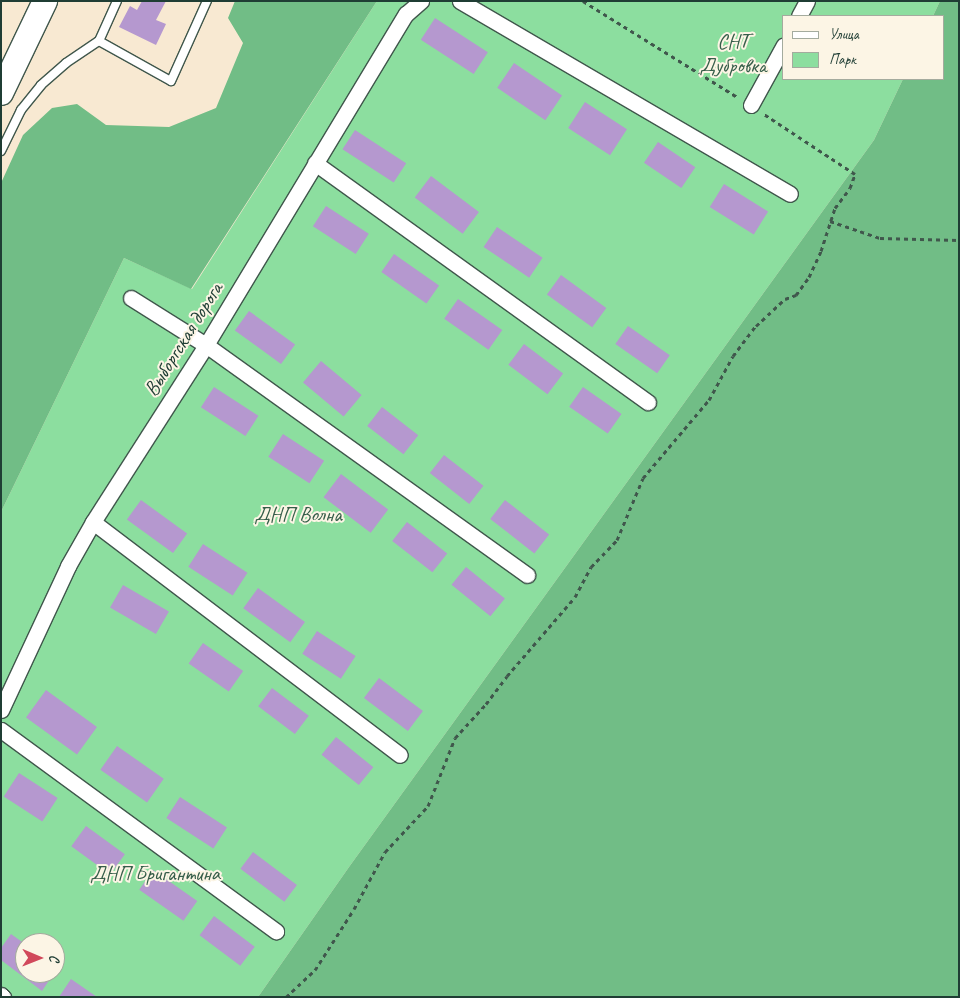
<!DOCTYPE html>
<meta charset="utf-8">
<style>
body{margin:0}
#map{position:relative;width:960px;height:998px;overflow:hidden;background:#f8e9d2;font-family:Caveat,sans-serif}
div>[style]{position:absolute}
.green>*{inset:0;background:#8cde9f}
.forest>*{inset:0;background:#71bd86}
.building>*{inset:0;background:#b598cf;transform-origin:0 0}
.path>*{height:3px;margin-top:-1.5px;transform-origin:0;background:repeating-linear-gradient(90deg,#40574c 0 4px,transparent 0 8px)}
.roads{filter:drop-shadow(1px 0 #40574c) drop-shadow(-1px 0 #40574c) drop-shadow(0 1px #40574c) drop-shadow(0 -1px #40574c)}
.lane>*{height:8px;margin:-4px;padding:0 4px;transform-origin:4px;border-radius:4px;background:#fff}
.street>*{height:15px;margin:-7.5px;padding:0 7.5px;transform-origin:7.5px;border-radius:7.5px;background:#fff}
.primary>*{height:24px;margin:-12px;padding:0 12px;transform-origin:12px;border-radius:12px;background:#fff}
span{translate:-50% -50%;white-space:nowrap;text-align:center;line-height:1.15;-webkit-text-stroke:4px #fcf5e5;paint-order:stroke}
.park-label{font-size:21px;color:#355d49}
.street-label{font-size:21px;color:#1f3d34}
.frame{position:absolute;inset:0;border:2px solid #1f3d34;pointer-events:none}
.legend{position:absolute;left:782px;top:15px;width:162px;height:65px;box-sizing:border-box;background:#fcf5e5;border:1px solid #a4ab9e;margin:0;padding:6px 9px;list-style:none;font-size:15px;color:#1f3d34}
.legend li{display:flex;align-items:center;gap:10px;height:25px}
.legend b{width:25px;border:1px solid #a4ab9e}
.north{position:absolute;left:15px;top:933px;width:50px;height:50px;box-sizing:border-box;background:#fcf5e5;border:1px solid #a4ab9e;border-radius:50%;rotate:91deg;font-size:14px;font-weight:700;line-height:20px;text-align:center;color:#1f3d34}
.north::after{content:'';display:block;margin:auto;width:18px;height:22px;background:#d1495b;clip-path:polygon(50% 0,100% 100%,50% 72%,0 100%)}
</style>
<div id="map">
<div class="green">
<div style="clip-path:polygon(evenodd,377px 1px,940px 1px,933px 16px,784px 16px,784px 79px,903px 79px,874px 140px,349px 867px,258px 997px,1px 997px,1px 512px,124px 258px,192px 289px,377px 1px,25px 943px,55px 943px,55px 973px,25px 973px,25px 943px)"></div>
</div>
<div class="forest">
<div style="clip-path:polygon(235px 1px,377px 1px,191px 289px,124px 258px,1px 512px,1px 183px,23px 135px,52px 108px,77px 104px,106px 125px,169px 127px,216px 108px,243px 43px,228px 18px)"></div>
<div style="clip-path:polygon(940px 1px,959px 1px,959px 997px,258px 997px,349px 867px,874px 140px,903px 79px,944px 79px,944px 16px,933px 16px)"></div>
</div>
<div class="building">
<div style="clip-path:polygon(142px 1px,166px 1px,156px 20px,166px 24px,156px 45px,119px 27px,130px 6px,137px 10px)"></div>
<div style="left:435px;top:18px;width:63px;height:26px;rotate:33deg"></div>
<div style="left:514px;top:63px;width:58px;height:30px;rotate:34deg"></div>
<div style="left:585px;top:102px;width:50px;height:31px;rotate:33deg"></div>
<div style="left:355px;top:130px;width:61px;height:23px;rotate:33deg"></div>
<div style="left:658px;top:142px;width:45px;height:25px;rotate:34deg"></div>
<div style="left:431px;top:176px;width:60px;height:27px;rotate:37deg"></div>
<div style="left:724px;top:184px;width:52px;height:27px;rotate:32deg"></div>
<div style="left:326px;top:206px;width:51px;height:24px;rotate:33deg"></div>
<div style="left:497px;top:227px;width:55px;height:24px;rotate:34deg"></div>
<div style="left:394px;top:254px;width:55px;height:22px;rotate:35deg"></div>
<div style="left:561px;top:275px;width:56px;height:24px;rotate:36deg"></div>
<div style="left:458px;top:299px;width:54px;height:24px;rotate:35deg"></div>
<div style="left:249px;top:311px;width:57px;height:24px;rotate:36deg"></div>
<div style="left:628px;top:326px;width:51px;height:22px;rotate:35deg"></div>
<div style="left:524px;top:344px;width:49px;height:26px;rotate:37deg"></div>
<div style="left:321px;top:361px;width:53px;height:28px;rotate:40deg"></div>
<div style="left:214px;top:387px;width:53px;height:24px;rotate:33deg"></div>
<div style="left:583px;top:387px;width:47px;height:24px;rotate:35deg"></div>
<div style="left:382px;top:407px;width:46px;height:24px;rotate:38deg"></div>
<div style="left:283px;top:434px;width:49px;height:27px;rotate:33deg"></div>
<div style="left:444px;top:455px;width:50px;height:23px;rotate:38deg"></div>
<div style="left:341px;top:474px;width:59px;height:29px;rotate:37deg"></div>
<div style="left:141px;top:500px;width:57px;height:24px;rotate:36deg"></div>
<div style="left:505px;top:500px;width:56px;height:24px;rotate:38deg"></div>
<div style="left:407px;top:522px;width:51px;height:24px;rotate:38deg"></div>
<div style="left:203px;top:544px;width:53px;height:27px;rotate:33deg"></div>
<div style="left:466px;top:567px;width:50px;height:23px;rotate:39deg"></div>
<div style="left:123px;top:585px;width:53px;height:26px;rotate:30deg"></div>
<div style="left:258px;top:588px;width:58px;height:25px;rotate:36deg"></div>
<div style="left:317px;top:631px;width:46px;height:27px;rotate:33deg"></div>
<div style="left:203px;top:643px;width:49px;height:25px;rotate:35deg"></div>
<div style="left:379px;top:678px;width:55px;height:25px;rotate:37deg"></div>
<div style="left:272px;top:688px;width:46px;height:23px;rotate:37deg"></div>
<div style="left:46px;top:690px;width:63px;height:34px;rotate:36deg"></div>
<div style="left:336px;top:737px;width:48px;height:23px;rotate:39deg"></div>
<div style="left:117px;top:746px;width:57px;height:29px;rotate:35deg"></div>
<div style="left:19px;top:773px;width:46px;height:28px;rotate:33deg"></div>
<div style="left:180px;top:797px;width:56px;height:25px;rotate:33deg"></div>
<div style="left:86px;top:826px;width:48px;height:25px;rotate:36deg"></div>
<div style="left:253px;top:852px;width:55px;height:21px;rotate:37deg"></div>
<div style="left:153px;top:870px;width:54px;height:24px;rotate:35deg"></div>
<div style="left:214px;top:916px;width:51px;height:24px;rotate:37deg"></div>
<div style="clip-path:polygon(11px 934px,25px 944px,25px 973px,54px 973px,42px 991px,1px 960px,1px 948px)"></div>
<div style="clip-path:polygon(71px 979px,97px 997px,59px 997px)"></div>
</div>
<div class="path">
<div style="left:583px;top:1px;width:181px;rotate:31.9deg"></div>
<div style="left:830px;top:221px;width:53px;rotate:18.8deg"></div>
<div style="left:880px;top:238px;width:79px;rotate:1.5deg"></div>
<div style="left:286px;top:997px;width:40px;rotate:-43deg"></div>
<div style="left:315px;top:970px;width:72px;rotate:-57.4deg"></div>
<div style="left:354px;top:909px;width:65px;rotate:-61.5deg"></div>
<div style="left:385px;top:852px;width:63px;rotate:-46.9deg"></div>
<div style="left:428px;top:806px;width:73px;rotate:-68.3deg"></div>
<div style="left:455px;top:738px;width:46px;rotate:-47.6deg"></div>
<div style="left:486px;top:704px;width:35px;rotate:-53deg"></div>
<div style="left:507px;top:676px;width:104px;rotate:-49.3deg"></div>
<div style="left:575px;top:597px;width:34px;rotate:-62deg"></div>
<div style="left:591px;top:567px;width:37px;rotate:-46deg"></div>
<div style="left:617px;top:540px;width:67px;rotate:-67.2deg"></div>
<div style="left:643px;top:478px;width:102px;rotate:-49.8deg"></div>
<div style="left:709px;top:400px;width:50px;rotate:-61.4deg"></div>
<div style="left:733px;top:356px;width:38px;rotate:-53deg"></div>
<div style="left:756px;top:326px;width:40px;rotate:-43deg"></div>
<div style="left:785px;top:299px;width:12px;rotate:-20deg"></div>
<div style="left:796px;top:295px;width:22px;rotate:-54deg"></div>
<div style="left:809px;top:277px;width:29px;rotate:-65deg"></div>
<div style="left:821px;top:251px;width:45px;rotate:-72deg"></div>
<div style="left:835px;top:208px;width:25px;rotate:-53deg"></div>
<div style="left:850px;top:188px;width:15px;rotate:-70deg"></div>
<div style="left:855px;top:174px;width:109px;rotate:-146.6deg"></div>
</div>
<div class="roads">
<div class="lane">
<div style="left:99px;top:41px;width:82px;rotate:29.1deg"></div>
<div style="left:171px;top:81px;width:88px;rotate:-65.8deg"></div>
<div style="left:1px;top:151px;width:46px;rotate:-64deg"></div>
<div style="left:21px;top:110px;width:32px;rotate:-51deg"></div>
<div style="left:41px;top:85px;width:33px;rotate:-41deg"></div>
<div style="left:66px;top:63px;width:40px;rotate:-34deg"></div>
<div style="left:99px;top:41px;width:44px;rotate:-65.8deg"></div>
</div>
<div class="street">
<div style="left:460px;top:1px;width:382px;rotate:30.3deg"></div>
<div style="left:799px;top:16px;width:17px;rotate:-62deg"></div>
<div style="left:751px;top:105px;width:68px;rotate:-61.2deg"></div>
<div style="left:315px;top:163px;width:410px;rotate:35.7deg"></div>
<div style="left:131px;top:298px;width:89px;rotate:32.1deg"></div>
<div style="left:206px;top:345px;width:395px;rotate:35.6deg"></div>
<div style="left:93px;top:522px;width:385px;rotate:37.2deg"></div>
<div style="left:1px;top:710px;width:159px;rotate:-65deg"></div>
<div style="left:68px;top:566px;width:51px;rotate:-60.4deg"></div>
<div style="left:93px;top:522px;width:210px;rotate:-57.4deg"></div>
<div style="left:206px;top:345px;width:387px;rotate:-58.9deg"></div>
<div style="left:406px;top:14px;width:20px;rotate:-41deg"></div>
<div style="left:1px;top:730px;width:341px;rotate:36.2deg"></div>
<div style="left:1px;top:995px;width:3px;rotate:45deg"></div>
</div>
<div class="primary">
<div style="left:1px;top:93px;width:102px;rotate:-64.4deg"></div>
</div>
</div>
<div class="park-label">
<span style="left:733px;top:53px">СНТ<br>Дубровка</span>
<span style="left:298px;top:514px">ДНП Волна</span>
<span style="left:155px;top:873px">ДНП Бригантина</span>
</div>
<div class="street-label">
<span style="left:183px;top:339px;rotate:-58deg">Выборгская дорога</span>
</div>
<div class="frame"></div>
<ul class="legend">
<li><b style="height:6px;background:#fff"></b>Улица</li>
<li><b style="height:14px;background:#8cde9f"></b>Парк</li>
</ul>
<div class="north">С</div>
</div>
